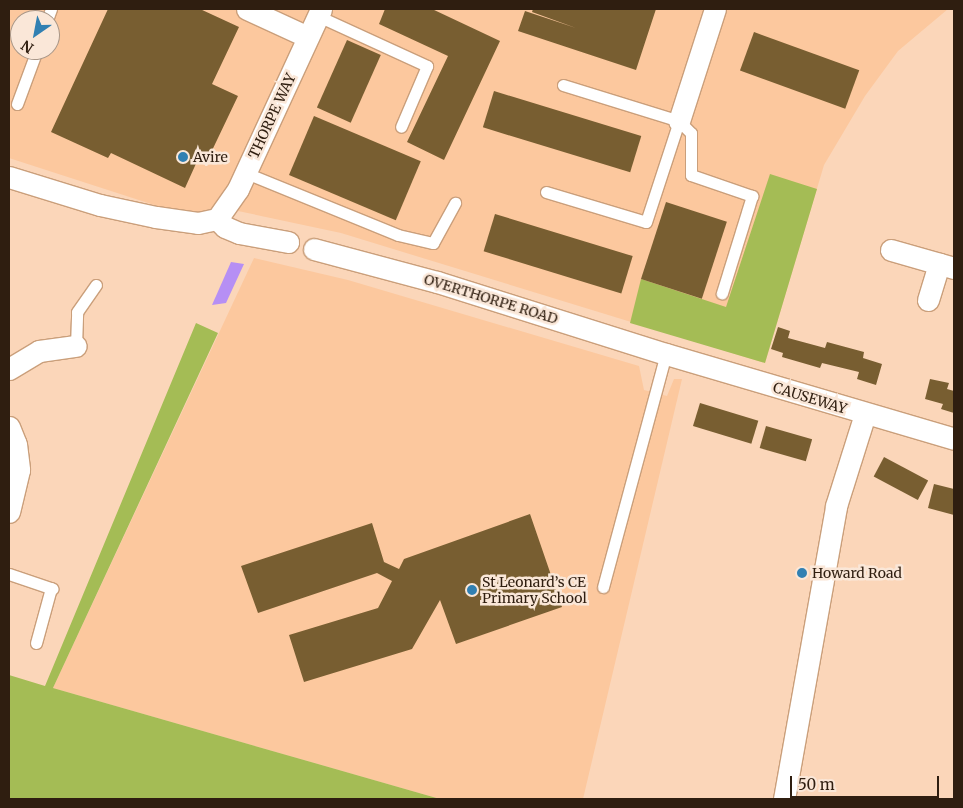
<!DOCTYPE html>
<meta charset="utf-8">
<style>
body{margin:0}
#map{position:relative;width:963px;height:808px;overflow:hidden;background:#fbd6b9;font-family:Merriweather,serif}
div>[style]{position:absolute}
.built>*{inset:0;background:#fcc89e}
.green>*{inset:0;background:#a4bc55}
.water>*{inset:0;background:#b68ff4}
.building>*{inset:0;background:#785e31;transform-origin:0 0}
.roads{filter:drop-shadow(1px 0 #ca9f7b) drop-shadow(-1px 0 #ca9f7b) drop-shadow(0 1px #ca9f7b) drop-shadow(0 -1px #ca9f7b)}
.lane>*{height:11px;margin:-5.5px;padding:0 5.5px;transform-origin:5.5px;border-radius:5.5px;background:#fff}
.street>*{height:21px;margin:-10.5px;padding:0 10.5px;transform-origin:10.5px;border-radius:10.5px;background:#fff}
.dots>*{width:14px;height:14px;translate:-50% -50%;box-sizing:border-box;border:2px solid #fae7d8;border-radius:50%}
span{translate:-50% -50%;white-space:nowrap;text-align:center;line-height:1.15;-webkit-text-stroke:5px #fae7d8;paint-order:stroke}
.street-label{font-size:14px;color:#2f1e10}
.poi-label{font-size:14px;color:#2f1e10}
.left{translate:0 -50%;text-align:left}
.frame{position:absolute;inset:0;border:10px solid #2f1e10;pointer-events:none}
.north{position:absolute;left:10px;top:10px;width:50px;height:50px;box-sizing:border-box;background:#fae7d8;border:1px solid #a99788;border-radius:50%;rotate:213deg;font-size:14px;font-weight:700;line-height:20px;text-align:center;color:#2f1e10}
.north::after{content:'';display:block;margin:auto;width:18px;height:22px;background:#3180b2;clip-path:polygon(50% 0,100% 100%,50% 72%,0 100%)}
.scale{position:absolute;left:790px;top:776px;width:149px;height:22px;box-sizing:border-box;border:2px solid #2f1e10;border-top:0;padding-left:6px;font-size:15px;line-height:18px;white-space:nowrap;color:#2f1e10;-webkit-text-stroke:4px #fae7d8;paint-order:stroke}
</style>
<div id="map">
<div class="built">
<div style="clip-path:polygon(evenodd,9px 9px,948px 9px,898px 51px,865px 96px,824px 165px,765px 363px,341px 233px,238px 211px,179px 213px,9px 158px,9px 9px,20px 20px,50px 20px,50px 50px,20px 50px,20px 20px)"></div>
<div style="clip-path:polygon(254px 258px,348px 280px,639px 366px,644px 390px,667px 396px,674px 379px,682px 379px,583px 799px,440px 799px,53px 688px)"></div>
</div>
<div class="green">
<div style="clip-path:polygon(770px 174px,817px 189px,765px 363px,630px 323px,641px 279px,726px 307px)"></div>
<div style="clip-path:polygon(196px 323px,218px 333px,53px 688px,440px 799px,9px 799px,9px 675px,45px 686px)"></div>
</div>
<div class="water">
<div style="clip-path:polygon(231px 262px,244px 264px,226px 303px,212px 305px)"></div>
</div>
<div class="building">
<div style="clip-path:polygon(108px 9px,200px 9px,239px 27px,212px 84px,238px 96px,207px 161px,199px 157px,185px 188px,111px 153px,108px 158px,51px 132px)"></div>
<div style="clip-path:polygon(385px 9px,432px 9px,500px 41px,444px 160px,407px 142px,448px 56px,379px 24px)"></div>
<div style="clip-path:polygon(533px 9px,656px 9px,636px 70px,518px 31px,525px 11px,576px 28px,532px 12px)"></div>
<div style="left:754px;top:32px;width:112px;height:41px;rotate:20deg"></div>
<div style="left:347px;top:40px;width:37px;height:74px;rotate:24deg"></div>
<div style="left:494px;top:91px;width:154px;height:38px;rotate:17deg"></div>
<div style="left:314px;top:116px;width:116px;height:64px;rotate:23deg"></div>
<div style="left:666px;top:202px;width:64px;height:81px;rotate:18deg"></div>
<div style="left:495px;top:214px;width:144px;height:39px;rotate:17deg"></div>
<div style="clip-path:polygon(778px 327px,790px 331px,788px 338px,825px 348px,827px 342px,864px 352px,863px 358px,882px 364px,876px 385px,857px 379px,859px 372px,822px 363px,820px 368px,782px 357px,783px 353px,771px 349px)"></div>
<div style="clip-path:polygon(930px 379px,949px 383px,947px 389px,954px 391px,954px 413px,941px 409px,943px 404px,925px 399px)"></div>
<div style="left:700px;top:403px;width:61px;height:24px;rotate:17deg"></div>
<div style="left:766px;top:426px;width:48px;height:23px;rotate:16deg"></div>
<div style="left:884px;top:457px;width:50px;height:22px;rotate:28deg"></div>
<div style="clip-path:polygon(934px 484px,954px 489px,954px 515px,928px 508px)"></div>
<div style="clip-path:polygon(530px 514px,562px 607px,456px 644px,440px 600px,412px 649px,304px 682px,289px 635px,378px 608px,392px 581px,377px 573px,258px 613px,241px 566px,372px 523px,384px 562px,399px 569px,404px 559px)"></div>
</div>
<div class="roads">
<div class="lane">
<div style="left:318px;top:16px;width:120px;rotate:24.6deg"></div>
<div style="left:427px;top:66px;width:66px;rotate:113.1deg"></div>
<div style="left:47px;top:20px;width:12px;rotate:-70deg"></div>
<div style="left:563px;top:85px;width:121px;rotate:17.2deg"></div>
<div style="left:679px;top:121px;width:17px;rotate:45deg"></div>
<div style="left:691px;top:133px;width:42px;rotate:90deg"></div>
<div style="left:691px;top:175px;width:65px;rotate:19deg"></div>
<div style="left:752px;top:196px;width:102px;rotate:107.2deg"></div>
<div style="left:17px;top:104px;width:58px;rotate:-69.7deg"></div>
<div style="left:246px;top:173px;width:164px;rotate:22.2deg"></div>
<div style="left:398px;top:235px;width:36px;rotate:13deg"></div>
<div style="left:433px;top:243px;width:46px;rotate:-61.2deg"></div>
<div style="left:546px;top:192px;width:104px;rotate:16.7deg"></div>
<div style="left:646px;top:222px;width:106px;rotate:-71.9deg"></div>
<div style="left:76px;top:346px;width:34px;rotate:-88deg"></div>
<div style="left:77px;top:312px;width:33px;rotate:-55deg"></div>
<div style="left:9px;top:574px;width:46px;rotate:18.8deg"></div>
<div style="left:603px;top:587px;width:241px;rotate:-74.9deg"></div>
<div style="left:36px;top:643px;width:57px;rotate:-74.7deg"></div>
</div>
<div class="street">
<div style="left:247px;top:9px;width:67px;rotate:24.7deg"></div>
<div style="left:679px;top:121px;width:118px;rotate:-72.2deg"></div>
<div style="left:9px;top:177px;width:95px;rotate:17.1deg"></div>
<div style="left:100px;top:205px;width:57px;rotate:12.1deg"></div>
<div style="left:156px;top:217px;width:42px;rotate:8.1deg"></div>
<div style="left:198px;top:223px;width:19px;rotate:-12deg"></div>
<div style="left:217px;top:219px;width:37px;rotate:-55deg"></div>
<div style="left:238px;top:189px;width:198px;rotate:-65.2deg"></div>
<div style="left:217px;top:219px;width:11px;rotate:45deg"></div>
<div style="left:225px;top:227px;width:15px;rotate:23deg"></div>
<div style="left:239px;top:233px;width:50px;rotate:10.4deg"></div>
<div style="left:314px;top:249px;width:127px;rotate:15deg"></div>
<div style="left:437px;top:282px;width:240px;rotate:17.5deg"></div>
<div style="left:666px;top:354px;width:300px;rotate:16.4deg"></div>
<div style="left:891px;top:250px;width:66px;rotate:15.9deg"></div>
<div style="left:928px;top:300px;width:38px;rotate:-73deg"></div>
<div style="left:9px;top:369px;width:35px;rotate:-31deg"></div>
<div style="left:39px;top:351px;width:37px;rotate:-8deg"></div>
<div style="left:9px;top:427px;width:18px;rotate:68deg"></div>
<div style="left:16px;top:444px;width:26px;rotate:83deg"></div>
<div style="left:19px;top:470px;width:43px;rotate:103.4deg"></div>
<div style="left:784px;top:799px;width:298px;rotate:-79.9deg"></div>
<div style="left:836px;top:506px;width:96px;rotate:-72.5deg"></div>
</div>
</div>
<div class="dots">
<div style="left:183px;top:157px;background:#3180b2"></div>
<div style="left:802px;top:573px;background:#3180b2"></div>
<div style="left:472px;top:590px;background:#3180b2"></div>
</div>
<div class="street-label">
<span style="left:272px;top:116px;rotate:-65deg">THORPE WAY</span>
<span style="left:491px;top:299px;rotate:17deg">OVERTHORPE ROAD</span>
<span style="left:810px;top:398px;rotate:17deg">CAUSEWAY</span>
</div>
<div class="poi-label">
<span class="left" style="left:193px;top:157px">Avire</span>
<span class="left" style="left:812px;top:573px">Howard Road</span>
<span class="left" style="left:482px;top:590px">St Leonard’s CE<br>Primary School</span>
</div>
<div class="frame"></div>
<div class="north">N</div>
<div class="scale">50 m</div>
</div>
